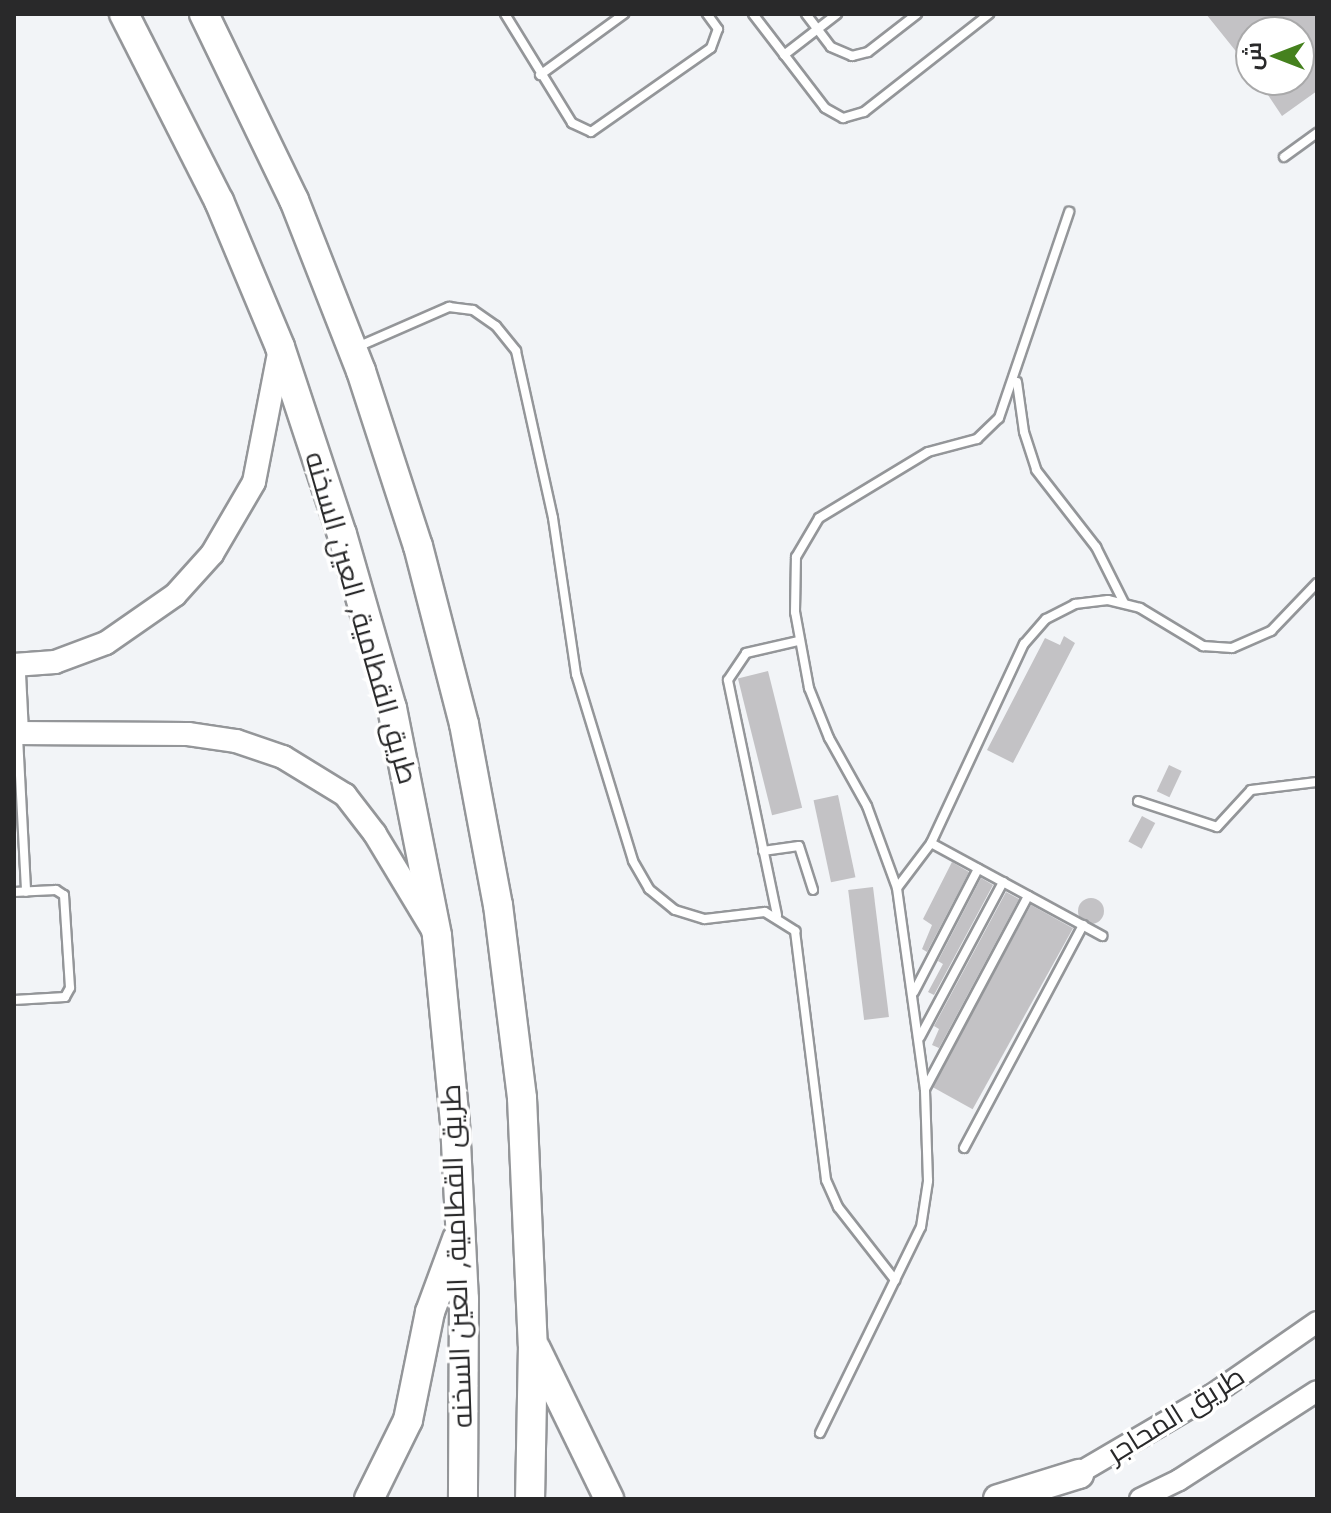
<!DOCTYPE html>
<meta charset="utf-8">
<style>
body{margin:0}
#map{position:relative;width:1331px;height:1513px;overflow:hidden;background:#f2f4f7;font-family:Jost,Cairo,sans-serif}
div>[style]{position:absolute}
.building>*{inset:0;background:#c3c2c5;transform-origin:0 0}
.round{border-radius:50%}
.roads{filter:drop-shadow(2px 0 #949699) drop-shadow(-2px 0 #949699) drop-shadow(0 2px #949699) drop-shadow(0 -2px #949699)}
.service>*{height:8px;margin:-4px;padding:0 4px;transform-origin:4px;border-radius:4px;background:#fff}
.tertiary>*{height:20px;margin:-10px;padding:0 10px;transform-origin:10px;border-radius:10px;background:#fff}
.secondary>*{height:22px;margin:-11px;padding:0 11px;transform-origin:11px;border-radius:11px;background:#fff}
.motorway>*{height:28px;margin:-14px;padding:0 14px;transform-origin:14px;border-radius:14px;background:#fff}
span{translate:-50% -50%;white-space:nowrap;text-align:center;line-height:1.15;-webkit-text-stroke:7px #fff;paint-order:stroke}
.street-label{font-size:28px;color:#29292a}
.frame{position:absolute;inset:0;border:16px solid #29292a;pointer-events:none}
.north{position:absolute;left:1235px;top:16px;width:80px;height:80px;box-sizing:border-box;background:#fff;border:2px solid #a9a9aa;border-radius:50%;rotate:270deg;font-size:22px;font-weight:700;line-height:32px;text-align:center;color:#29292a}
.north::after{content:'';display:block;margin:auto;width:28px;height:36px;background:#45811e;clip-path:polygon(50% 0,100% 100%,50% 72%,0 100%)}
</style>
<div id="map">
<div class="building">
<div style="clip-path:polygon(1206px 14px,1317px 14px,1317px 91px,1282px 116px,1258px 80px,1299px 80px,1299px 32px,1251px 32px,1251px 70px)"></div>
<div style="clip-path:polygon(1064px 636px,1075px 643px,1013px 763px,987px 750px,1045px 638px,1060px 645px)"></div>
<div style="left:768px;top:671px;width:141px;height:31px;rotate:76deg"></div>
<div style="left:1169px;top:765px;width:14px;height:29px;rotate:25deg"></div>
<div style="left:838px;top:795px;width:84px;height:25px;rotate:78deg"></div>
<div style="left:1142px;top:816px;width:15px;height:29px;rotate:28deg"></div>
<div style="clip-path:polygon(952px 862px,969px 872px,927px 952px,922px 949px,932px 925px,923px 919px)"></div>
<div style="clip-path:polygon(981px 878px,993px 885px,934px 995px,928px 992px,943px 964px,938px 961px)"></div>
<div style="left:873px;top:887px;width:131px;height:25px;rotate:83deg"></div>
<div style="clip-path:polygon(1006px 892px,1019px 899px,939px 1048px,932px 1045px,939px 1029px,934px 1026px)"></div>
<div class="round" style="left:1078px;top:898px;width:26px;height:26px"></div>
<div style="left:1031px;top:905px;width:48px;height:207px;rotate:29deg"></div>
</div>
<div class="roads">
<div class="service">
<div style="left:505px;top:14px;width:128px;rotate:58.4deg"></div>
<div style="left:572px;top:123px;width:21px;rotate:25deg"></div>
<div style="left:591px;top:132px;width:146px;rotate:-35deg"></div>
<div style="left:711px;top:48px;width:20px;rotate:-70deg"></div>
<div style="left:718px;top:29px;width:19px;rotate:-126deg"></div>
<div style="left:753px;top:14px;width:118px;rotate:52.5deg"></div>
<div style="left:825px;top:108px;width:21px;rotate:29deg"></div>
<div style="left:843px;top:118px;width:22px;rotate:-16deg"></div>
<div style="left:864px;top:112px;width:159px;rotate:-38.1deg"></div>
<div style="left:806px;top:14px;width:41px;rotate:52.9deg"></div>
<div style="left:831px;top:47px;width:23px;rotate:23deg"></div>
<div style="left:852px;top:56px;width:16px;rotate:-14deg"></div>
<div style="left:868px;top:52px;width:62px;rotate:-37.8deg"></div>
<div style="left:784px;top:55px;width:67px;rotate:-37.7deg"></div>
<div style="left:540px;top:75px;width:104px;rotate:-36deg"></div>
<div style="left:1284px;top:157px;width:41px;rotate:-36deg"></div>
<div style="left:355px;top:348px;width:103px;rotate:-23.6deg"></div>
<div style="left:449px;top:307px;width:24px;rotate:7deg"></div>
<div style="left:473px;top:310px;width:28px;rotate:35deg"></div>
<div style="left:496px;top:326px;width:32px;rotate:51deg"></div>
<div style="left:516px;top:351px;width:171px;rotate:77.5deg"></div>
<div style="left:553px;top:518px;width:158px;rotate:81.6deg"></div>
<div style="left:576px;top:674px;width:195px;rotate:73deg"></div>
<div style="left:633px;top:861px;width:32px;rotate:60deg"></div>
<div style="left:649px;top:889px;width:33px;rotate:39deg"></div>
<div style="left:675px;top:910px;width:31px;rotate:17deg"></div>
<div style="left:705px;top:919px;width:60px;rotate:-6.7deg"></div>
<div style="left:765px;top:912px;width:36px;rotate:32deg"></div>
<div style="left:795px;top:931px;width:251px;rotate:82.9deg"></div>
<div style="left:826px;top:1180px;width:30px;rotate:66deg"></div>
<div style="left:838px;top:1207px;width:93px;rotate:52deg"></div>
<div style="left:1017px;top:382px;width:50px;rotate:82deg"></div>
<div style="left:1024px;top:432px;width:40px;rotate:72deg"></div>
<div style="left:1036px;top:470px;width:98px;rotate:52.1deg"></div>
<div style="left:1096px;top:547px;width:63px;rotate:63.4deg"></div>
<div style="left:18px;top:737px;width:155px;rotate:87deg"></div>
<div style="left:1138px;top:801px;width:83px;rotate:18.2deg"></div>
<div style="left:1217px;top:827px;width:50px;rotate:-47.4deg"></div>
<div style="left:1251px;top:790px;width:66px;rotate:-6.9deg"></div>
<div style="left:931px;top:843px;width:195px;rotate:28.5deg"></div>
<div style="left:763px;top:851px;width:36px;rotate:-8deg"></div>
<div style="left:799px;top:846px;width:46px;rotate:72.3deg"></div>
<div style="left:897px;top:888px;width:56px;rotate:-52.9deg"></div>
<div style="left:931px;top:843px;width:220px;rotate:-65deg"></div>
<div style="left:1024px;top:644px;width:33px;rotate:-49deg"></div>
<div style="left:1046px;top:619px;width:33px;rotate:-27deg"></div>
<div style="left:1075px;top:604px;width:33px;rotate:-7deg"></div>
<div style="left:1108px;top:600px;width:33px;rotate:14deg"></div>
<div style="left:1140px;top:608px;width:74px;rotate:31.1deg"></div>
<div style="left:1203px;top:646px;width:29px;rotate:4deg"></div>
<div style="left:1232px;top:648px;width:43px;rotate:-23.6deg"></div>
<div style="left:1271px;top:631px;width:66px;rotate:-46.2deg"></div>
<div style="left:14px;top:892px;width:42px;rotate:-2.7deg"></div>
<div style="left:56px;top:890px;width:9px;rotate:32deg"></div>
<div style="left:64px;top:895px;width:93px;rotate:86.3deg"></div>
<div style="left:70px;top:988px;width:10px;rotate:119deg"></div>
<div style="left:65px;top:997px;width:51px;rotate:176.6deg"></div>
<div style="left:777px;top:915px;width:240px;rotate:-101.8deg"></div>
<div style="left:728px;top:680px;width:32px;rotate:-56deg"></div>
<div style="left:746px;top:653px;width:53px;rotate:-13deg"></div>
<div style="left:914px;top:992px;width:139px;rotate:-62.5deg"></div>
<div style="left:920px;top:1037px;width:176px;rotate:-61.8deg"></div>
<div style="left:925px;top:1089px;width:219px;rotate:-61.9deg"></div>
<div style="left:964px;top:1148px;width:253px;rotate:-61.9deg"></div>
<div style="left:820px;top:1433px;width:229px;rotate:-63.9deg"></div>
<div style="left:921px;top:1227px;width:47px;rotate:-81.3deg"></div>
<div style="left:928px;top:1181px;width:91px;rotate:-91.9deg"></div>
<div style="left:925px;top:1090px;width:204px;rotate:-97.9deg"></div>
<div style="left:897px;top:888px;width:87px;rotate:-110.1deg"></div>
<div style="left:867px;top:806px;width:78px;rotate:-119.2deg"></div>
<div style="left:829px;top:738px;width:54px;rotate:-111.8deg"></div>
<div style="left:809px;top:688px;width:77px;rotate:-100.4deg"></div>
<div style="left:795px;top:612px;width:55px;rotate:-89deg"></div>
<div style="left:796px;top:557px;width:45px;rotate:-59.5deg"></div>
<div style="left:819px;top:518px;width:127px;rotate:-31.2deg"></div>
<div style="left:928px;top:452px;width:51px;rotate:-14.9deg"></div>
<div style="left:977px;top:439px;width:30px;rotate:-44deg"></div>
<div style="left:999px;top:418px;width:218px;rotate:-71.2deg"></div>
</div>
<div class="tertiary">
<div style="left:1067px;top:1480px;width:168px;rotate:-30.4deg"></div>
<div style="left:1212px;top:1395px;width:128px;rotate:-34.8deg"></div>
<div style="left:1140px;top:1499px;width:43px;rotate:-26deg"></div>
<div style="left:1179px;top:1480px;width:164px;rotate:-32.8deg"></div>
</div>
<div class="secondary">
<div style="left:14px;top:665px;width:41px;rotate:-4.2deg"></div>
<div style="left:55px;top:662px;width:54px;rotate:-20.4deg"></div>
<div style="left:106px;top:643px;width:84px;rotate:-34.8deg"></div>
<div style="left:175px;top:595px;width:55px;rotate:-47.9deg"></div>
<div style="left:212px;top:554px;width:83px;rotate:-59.7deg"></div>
<div style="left:254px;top:482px;width:136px;rotate:-79deg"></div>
<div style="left:14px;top:674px;width:59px;rotate:87.1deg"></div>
<div style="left:14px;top:733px;width:174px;rotate:0.3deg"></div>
<div style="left:188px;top:734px;width:49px;rotate:8.3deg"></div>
<div style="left:236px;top:741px;width:50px;rotate:18.8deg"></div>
<div style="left:283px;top:757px;width:73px;rotate:31.5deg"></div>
<div style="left:345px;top:795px;width:49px;rotate:52.4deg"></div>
<div style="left:375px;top:834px;width:112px;rotate:58.9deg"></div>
</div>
<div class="motorway">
<div style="left:124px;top:14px;width:210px;rotate:63.1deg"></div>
<div style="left:219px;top:201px;width:158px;rotate:67.3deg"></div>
<div style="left:280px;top:347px;width:197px;rotate:71.7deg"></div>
<div style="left:342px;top:534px;width:181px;rotate:74deg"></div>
<div style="left:392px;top:708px;width:232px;rotate:78.8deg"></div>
<div style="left:437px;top:936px;width:188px;rotate:84.5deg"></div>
<div style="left:455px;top:1123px;width:176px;rotate:87.1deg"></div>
<div style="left:464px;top:1299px;width:200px;rotate:90.3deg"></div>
<div style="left:204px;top:14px;width:207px;rotate:64.2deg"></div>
<div style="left:294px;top:200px;width:184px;rotate:68.6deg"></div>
<div style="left:361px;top:371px;width:184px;rotate:72deg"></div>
<div style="left:418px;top:546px;width:184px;rotate:75.5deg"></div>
<div style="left:464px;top:724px;width:184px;rotate:79.4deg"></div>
<div style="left:498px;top:905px;width:194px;rotate:82.9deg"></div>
<div style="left:522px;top:1098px;width:247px;rotate:87.5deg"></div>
<div style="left:533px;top:1345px;width:154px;rotate:91.1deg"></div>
<div style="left:536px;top:1349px;width:167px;rotate:64deg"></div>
<div style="left:369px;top:1499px;width:88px;rotate:-63.7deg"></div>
<div style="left:408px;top:1420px;width:110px;rotate:-78.5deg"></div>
<div style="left:430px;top:1312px;width:78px;rotate:-69.7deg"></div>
<div style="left:998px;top:1499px;width:85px;rotate:-17.2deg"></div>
</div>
</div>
<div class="street-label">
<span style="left:361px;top:618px;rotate:74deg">طريق القطامية, العين السخنه</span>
<span style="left:457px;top:1256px;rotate:-92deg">طريق القطامية, العين السخنه</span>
<span style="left:1176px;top:1415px;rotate:-32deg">طريق المحاجر</span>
</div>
<div class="frame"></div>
<div class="north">ش</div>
</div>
